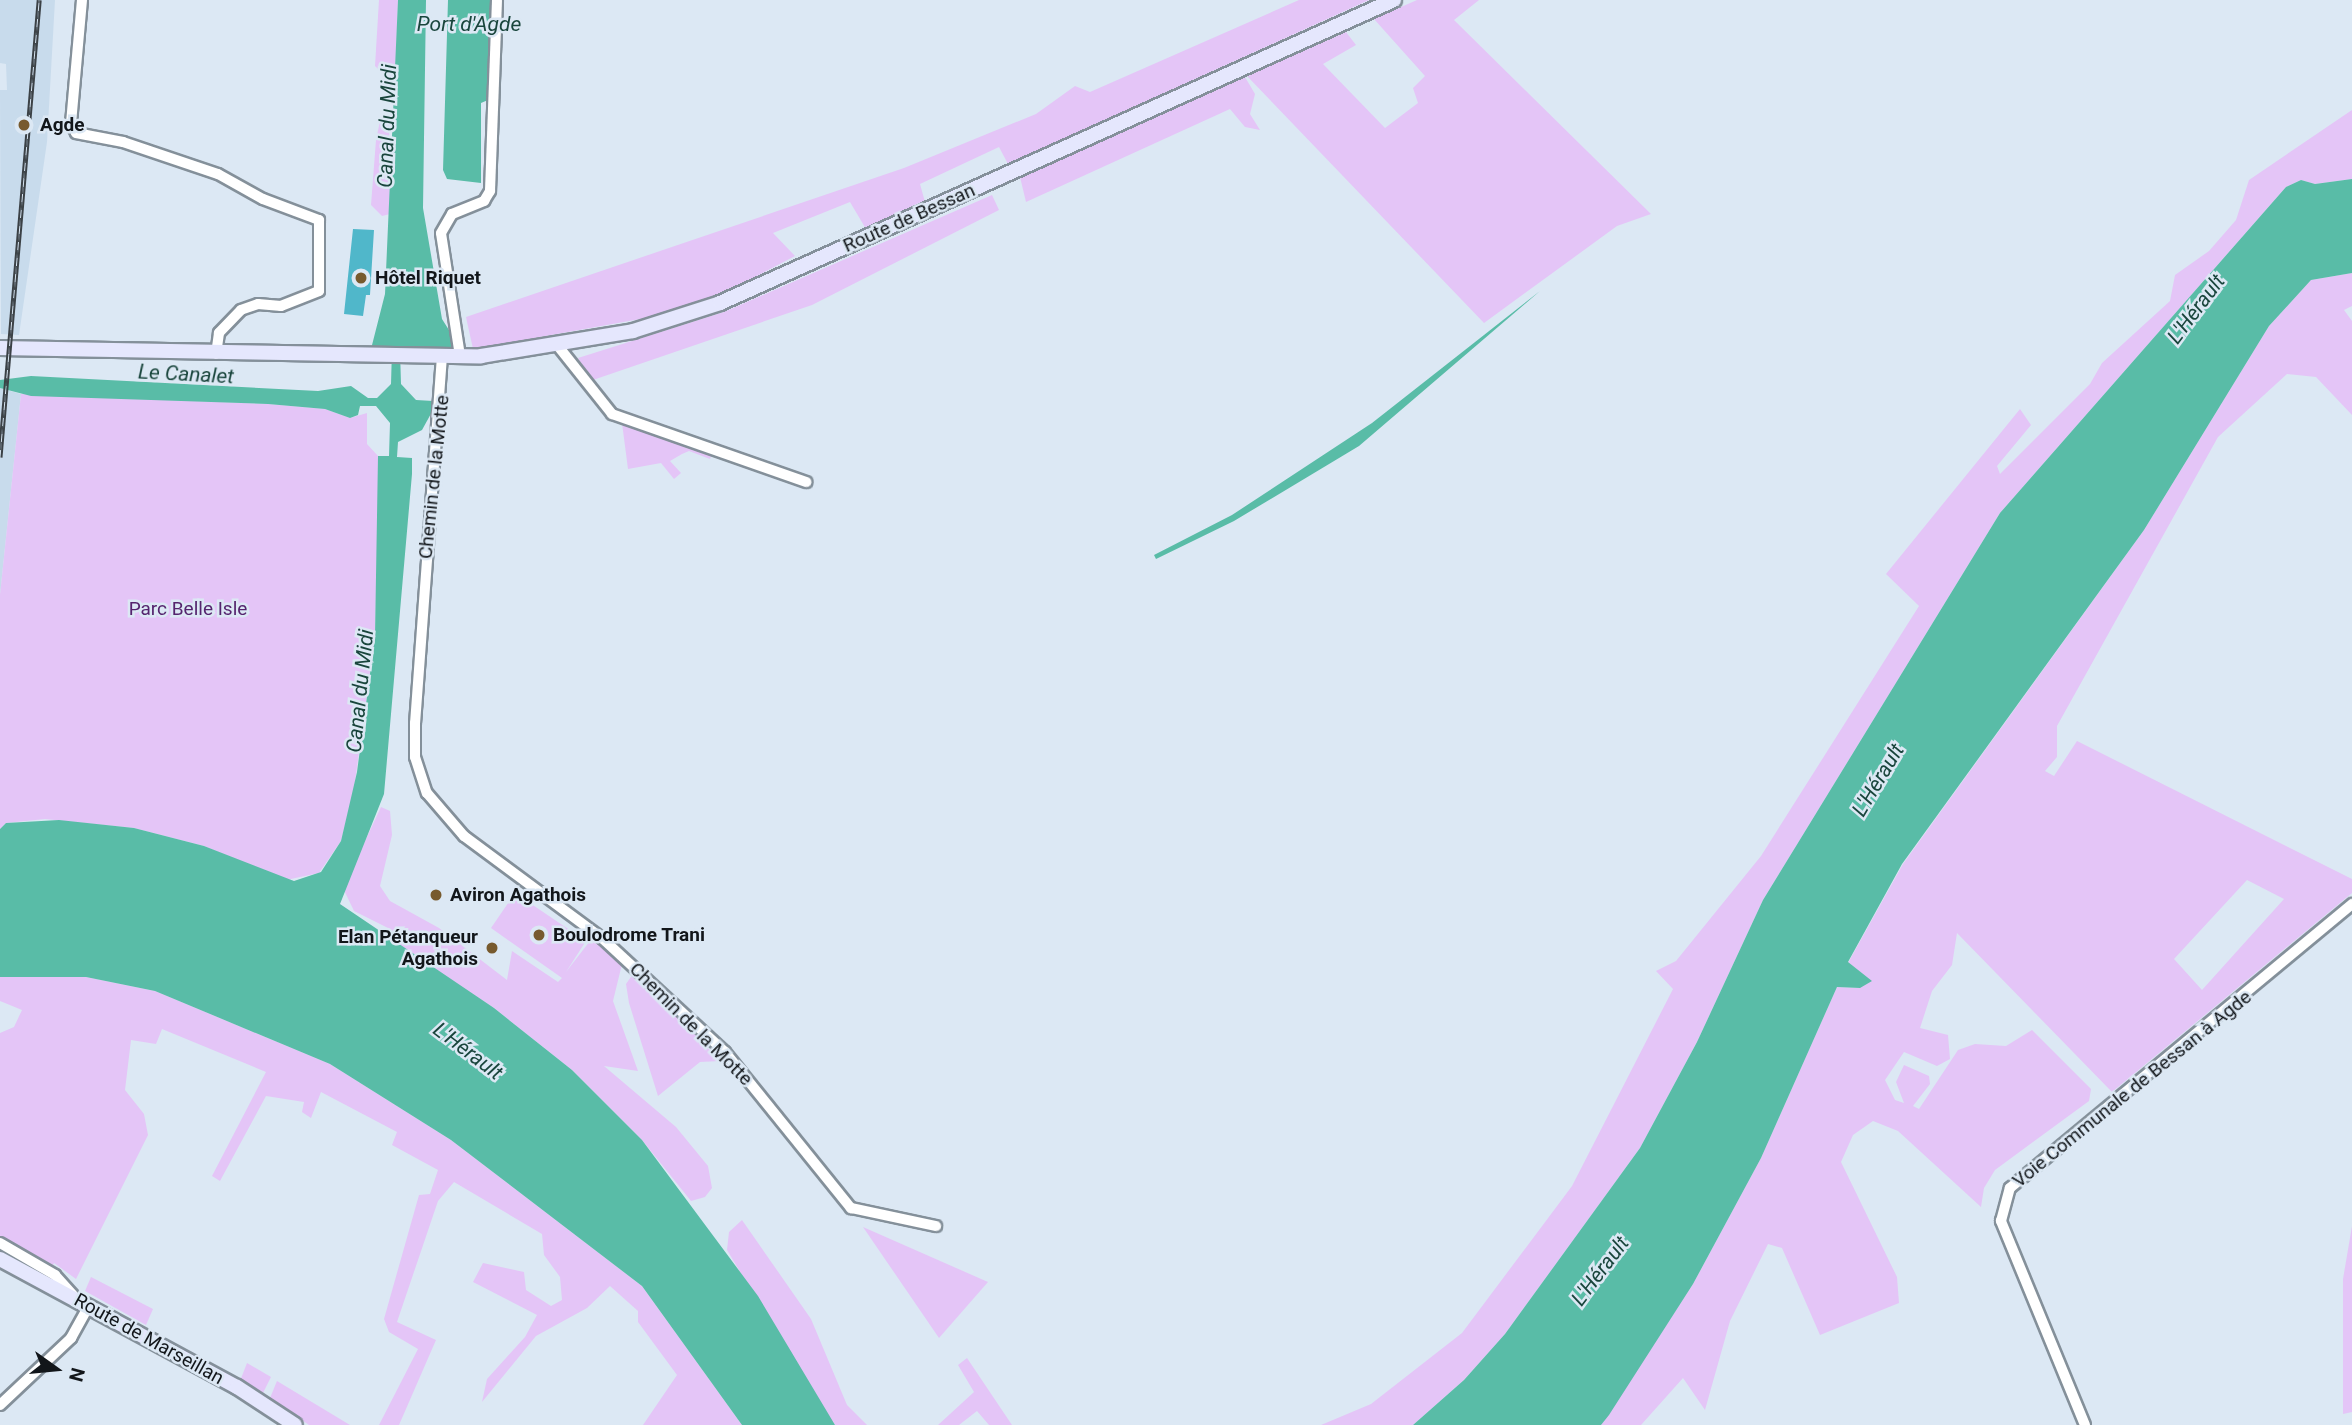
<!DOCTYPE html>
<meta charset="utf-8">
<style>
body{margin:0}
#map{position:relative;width:2352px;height:1425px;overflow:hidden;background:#dce8f4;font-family:Roboto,sans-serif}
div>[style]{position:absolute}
.built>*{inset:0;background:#c8dbec}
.green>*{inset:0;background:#e4c5f7}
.water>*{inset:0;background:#59bca7}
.building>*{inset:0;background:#50b7ca}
.roads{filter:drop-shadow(2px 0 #84909a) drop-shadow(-2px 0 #84909a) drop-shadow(0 2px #84909a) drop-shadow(0 -2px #84909a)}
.minor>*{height:10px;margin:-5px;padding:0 5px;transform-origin:5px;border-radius:5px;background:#fff}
.secondary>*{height:14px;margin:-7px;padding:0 7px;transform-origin:7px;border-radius:7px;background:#e5e7fd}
.rail>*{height:5px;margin-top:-2.5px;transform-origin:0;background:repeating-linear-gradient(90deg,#dce8f4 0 8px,#3b4146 0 16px);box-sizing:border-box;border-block:2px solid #3b4146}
.dots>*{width:19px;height:19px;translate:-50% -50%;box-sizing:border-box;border:4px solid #dce8f4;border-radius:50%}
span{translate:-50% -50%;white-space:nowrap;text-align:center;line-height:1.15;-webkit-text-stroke:5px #dce8f4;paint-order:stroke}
.poi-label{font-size:19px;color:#12161a;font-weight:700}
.left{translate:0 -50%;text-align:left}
.right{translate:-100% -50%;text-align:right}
.street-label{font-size:19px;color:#12161a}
.park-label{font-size:19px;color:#55246e}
.water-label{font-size:21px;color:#19453c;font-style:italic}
.north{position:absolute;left:21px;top:1334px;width:70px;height:70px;-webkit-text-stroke:5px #dce8f4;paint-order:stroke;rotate:105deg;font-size:19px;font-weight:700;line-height:28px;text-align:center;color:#12161a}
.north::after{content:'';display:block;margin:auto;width:24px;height:32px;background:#12161a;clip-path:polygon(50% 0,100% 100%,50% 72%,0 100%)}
</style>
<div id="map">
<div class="built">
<div style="clip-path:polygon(0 0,55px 0,47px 142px,19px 335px,1px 334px,0 90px,7px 90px,6px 64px,0 63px)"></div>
<div style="clip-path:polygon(0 388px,21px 394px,0 595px)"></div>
</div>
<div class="green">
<div style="clip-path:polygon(379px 0,398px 0,395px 85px,375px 66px)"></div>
<div style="clip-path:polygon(1299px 0,1369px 0,1008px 164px,999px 147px,920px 184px,925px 202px,866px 229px,850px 202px,773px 233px,795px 256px,728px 291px,657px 316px,473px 349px,466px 317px,904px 168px,1036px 114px,1075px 86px,1090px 92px)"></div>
<div style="clip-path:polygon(1417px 0,1479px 0,1454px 20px,1651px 214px,1617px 226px,1484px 323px,1247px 76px,1346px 32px,1356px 45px,1323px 64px,1385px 128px,1418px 103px,1413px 88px,1425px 76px,1374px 19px)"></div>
<div style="clip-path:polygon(1245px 77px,1255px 94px,1250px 114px,1260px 130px,1245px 127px,1230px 109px,1026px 202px,1020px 177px)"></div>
<div style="clip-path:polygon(2352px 110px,2352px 179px,2315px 184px,2301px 180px,2286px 187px,2000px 513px,1763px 900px,1697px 1042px,1640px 1148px,1505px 1334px,1464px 1380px,1413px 1425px,1321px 1425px,1371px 1404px,1462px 1333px,1572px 1186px,1673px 989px,1656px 971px,1676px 961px,1761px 856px,1919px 606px,1886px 574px,2020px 409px,2031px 425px,1997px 466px,2000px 474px,2090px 384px,2102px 363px,2170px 301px,2175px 275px,2209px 251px,2236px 220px,2249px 180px)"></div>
<div style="clip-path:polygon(389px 117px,390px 214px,382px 216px,371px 205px,376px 140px,380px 121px)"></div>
<div style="clip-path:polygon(992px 195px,999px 210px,812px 305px,590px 381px,578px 358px,724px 312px)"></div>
<div style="clip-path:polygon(evenodd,2352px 273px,2352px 306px,2344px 310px,2352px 321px,2352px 415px,2316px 377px,2287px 374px,2218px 437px,2057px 726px,2057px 757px,2045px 771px,2054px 776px,2077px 741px,2352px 879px,2352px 893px,2112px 1092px,1957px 933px,1952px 965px,1932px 991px,1920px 1028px,1948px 1035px,1950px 1059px,1937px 1066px,1904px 1052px,1885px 1080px,1895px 1100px,1904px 1103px,1896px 1082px,1904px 1065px,1929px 1076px,1930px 1084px,1913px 1106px,1919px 1109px,1958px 1050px,1975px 1044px,2006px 1046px,2032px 1030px,2091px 1089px,2089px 1101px,1995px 1170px,1984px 1188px,1981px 1207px,1898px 1131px,1873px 1121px,1853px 1135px,1841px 1162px,1897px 1277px,1899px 1303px,1820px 1335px,1782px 1248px,1768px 1244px,1730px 1321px,1705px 1410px,1683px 1378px,1641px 1425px,1601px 1425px,1693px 1284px,1761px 1158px,1837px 987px,1859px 988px,1871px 981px,1848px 963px,1903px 864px,2144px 530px,2269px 326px,2311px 280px,2352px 273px,2247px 880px,2284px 899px,2202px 990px,2174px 959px,2247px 880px)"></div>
<div style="clip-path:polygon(21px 394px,268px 404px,325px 409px,350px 418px,367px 413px,367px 444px,378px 456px,379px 471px,375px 636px,354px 789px,341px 841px,319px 873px,286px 880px,204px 846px,134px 828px,45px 819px,6px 823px,0 829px,0 595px)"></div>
<div style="clip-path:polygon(622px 423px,712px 453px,710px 459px,689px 451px,682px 454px,670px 461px,681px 473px,674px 479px,661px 463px,628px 469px)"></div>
<div style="clip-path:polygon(381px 807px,390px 811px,392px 835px,380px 886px,390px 901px,439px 928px,507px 980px,512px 951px,558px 982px,562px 978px,491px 928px,515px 893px,586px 941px,566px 972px,593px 937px,623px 960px,613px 1001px,638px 1071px,604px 1066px,676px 1127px,708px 1166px,712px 1188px,705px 1197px,691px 1201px,642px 1140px,572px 1070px,494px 1008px,398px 945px,401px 939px,386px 927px,354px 911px,343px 888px)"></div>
<div style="clip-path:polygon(635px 971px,720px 1061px,700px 1062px,658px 1096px,629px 1003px,626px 984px)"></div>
<div style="clip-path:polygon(13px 973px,86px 977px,155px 991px,330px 1064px,451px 1140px,642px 1286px,742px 1425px,643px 1425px,677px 1375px,638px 1322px,638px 1311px,610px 1286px,587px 1308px,536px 1336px,482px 1402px,487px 1379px,525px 1337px,537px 1315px,473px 1282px,483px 1263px,524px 1272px,526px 1290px,551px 1306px,562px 1300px,560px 1277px,544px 1255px,542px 1234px,454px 1182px,438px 1201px,397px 1322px,436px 1340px,399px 1425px,379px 1425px,418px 1349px,389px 1332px,384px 1319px,419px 1195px,430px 1194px,438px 1170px,392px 1145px,397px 1132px,321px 1092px,311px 1118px,302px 1112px,304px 1102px,266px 1096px,220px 1181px,212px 1176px,266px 1072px,162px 1029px,156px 1044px,131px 1040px,125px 1090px,144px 1114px,148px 1135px,76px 1279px,54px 1263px,47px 1280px,0 1255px,0 1033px,14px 1027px,22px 1010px,0 1001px,0 977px)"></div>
<div style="clip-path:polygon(742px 1220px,811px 1319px,847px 1405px,867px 1425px,835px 1425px,820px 1405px,727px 1250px,729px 1232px)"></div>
<div style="clip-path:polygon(2352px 1226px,2352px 1412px,2343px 1414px,2343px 1279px)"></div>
<div style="clip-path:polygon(863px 1227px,988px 1282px,939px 1338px)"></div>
<div style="clip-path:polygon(91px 1277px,153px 1309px,146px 1325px,85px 1291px)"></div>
<div style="clip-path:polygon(967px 1358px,1012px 1425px,989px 1425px,977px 1411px,959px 1425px,938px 1425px,974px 1392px,958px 1365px)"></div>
<div style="clip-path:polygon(247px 1363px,271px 1377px,263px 1393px,240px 1381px)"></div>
<div style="clip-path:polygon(277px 1381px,350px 1425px,309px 1425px,270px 1398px)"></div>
</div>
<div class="water">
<div style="clip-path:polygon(398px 0,426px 0,423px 208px,442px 319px,454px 338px,452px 348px,400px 350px,401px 384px,416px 400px,433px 401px,433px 410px,422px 430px,398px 442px,397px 457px,412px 458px,412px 474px,384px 794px,340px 904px,494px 1008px,572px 1070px,642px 1140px,758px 1296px,835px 1425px,742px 1425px,642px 1286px,451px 1140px,330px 1064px,155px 991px,86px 977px,0 977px,0 829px,6px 823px,59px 820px,134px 828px,204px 846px,294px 881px,321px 872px,341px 841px,357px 772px,375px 636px,378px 456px,389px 456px,390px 423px,376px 406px,360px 406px,358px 415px,350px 418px,325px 409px,268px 404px,31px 396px,0 388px,0 380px,31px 376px,318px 391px,351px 386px,368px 398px,377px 398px,391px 384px,392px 349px,371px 349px,385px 294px)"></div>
<div style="clip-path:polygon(448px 0,492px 0,488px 100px,481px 103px,481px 183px,447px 179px,443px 170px)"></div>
<div style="clip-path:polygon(2352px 179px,2352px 273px,2311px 280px,2269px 326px,2144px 530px,1902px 864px,1848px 962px,1872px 981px,1860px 988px,1837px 987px,1761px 1158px,1693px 1284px,1609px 1415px,1601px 1425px,1413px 1425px,1464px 1380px,1505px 1334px,1640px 1148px,1697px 1042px,1763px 900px,2000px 513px,2286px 187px,2301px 180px,2315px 184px)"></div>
<div style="clip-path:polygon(1540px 291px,1359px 446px,1234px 521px,1156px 559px,1154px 555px,1232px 515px,1372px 423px)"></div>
</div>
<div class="building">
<div style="clip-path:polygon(353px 229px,374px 230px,370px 295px,366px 295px,363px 316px,344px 314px)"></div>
</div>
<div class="roads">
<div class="minor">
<div style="left:82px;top:0;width:123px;rotate:95.1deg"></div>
<div style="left:71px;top:123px;width:11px;rotate:63deg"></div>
<div style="left:76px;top:133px;width:48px;rotate:10.8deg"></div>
<div style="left:123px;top:142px;width:100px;rotate:18.6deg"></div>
<div style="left:218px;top:174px;width:51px;rotate:29.1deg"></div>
<div style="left:263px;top:199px;width:60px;rotate:20.6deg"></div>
<div style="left:319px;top:220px;width:71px;rotate:90deg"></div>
<div style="left:319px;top:291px;width:41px;rotate:158.5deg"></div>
<div style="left:281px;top:306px;width:23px;rotate:-175deg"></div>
<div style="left:258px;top:304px;width:18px;rotate:161deg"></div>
<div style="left:241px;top:310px;width:32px;rotate:134deg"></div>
<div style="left:219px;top:333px;width:21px;rotate:98deg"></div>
<div style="left:558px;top:346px;width:87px;rotate:51.5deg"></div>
<div style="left:612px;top:414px;width:206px;rotate:19.3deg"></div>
<div style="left:442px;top:356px;width:368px;rotate:94.2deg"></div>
<div style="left:415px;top:723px;width:34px;rotate:90deg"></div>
<div style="left:415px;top:757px;width:38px;rotate:72deg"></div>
<div style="left:427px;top:793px;width:57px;rotate:49.3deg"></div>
<div style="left:464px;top:836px;width:173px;rotate:36.5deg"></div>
<div style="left:603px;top:939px;width:166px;rotate:42.8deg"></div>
<div style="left:725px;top:1052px;width:201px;rotate:51.1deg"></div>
<div style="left:851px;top:1208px;width:87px;rotate:12deg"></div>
<div style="left:460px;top:356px;width:124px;rotate:-98.8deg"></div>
<div style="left:441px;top:233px;width:22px;rotate:-60deg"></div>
<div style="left:452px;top:214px;width:35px;rotate:-22deg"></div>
<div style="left:484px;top:201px;width:12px;rotate:-59deg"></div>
<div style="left:490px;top:191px;width:191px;rotate:-87.9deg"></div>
<div style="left:0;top:1243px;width:64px;rotate:30.2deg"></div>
<div style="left:55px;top:1275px;width:30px;rotate:48deg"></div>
<div style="left:0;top:1405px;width:98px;rotate:-43.3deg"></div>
<div style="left:71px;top:1338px;width:37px;rotate:-61deg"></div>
<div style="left:2085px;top:1425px;width:221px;rotate:-112.4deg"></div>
<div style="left:2001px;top:1221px;width:34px;rotate:-75deg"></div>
<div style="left:2010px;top:1188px;width:445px;rotate:-39.7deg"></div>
</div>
<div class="secondary">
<div style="left:0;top:348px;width:481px;rotate:1deg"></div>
<div style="left:481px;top:356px;width:154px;rotate:-9.3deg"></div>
<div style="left:633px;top:331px;width:91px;rotate:-17.8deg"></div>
<div style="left:720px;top:303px;width:739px;rotate:-24.21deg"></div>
<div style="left:0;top:1259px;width:269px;rotate:28.4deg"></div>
<div style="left:237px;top:1387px;width:69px;rotate:33.2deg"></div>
</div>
</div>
<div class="rail">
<div style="left:0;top:457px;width:459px;rotate:-85.1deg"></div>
</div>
<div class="dots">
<div style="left:24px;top:125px;background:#775a2e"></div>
<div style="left:361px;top:278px;background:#775a2e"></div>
<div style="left:436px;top:895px;background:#775a2e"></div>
<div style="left:539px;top:935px;background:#775a2e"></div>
<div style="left:492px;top:948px;background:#775a2e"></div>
</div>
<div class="poi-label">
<span class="left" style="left:40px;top:125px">Agde</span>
<span class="left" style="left:375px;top:278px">Hôtel Riquet</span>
<span class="left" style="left:450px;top:895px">Aviron Agathois</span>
<span class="left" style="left:553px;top:935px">Boulodrome Trani</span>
<span class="right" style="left:478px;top:948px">Elan Pétanqueur<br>Agathois</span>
</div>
<div class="street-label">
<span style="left:909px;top:218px;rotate:-24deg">Route de Bessan</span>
<span style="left:434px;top:477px;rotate:-84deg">Chemin de la Motte</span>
<span style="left:691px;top:1024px;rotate:45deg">Chemin de la Motte</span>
<span style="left:2132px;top:1089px;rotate:-39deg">Voie Communale de Bessan à Agde</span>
<span style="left:149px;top:1339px;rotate:29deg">Route de Marseillan</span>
</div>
<div class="park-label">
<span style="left:188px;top:609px">Parc Belle Isle</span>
</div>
<div class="water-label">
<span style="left:469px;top:24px">Port d'Agde</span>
<span style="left:387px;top:126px;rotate:-88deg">Canal du Midi</span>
<span style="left:2196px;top:309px;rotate:-53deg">L'Hérault</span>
<span style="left:186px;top:374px;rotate:3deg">Le Canalet</span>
<span style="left:360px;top:691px;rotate:-84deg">Canal du Midi</span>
<span style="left:1878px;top:780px;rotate:-59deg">L'Hérault</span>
<span style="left:468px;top:1051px;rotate:37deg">L'Hérault</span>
<span style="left:1600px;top:1271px;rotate:-53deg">L'Hérault</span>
</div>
<div class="north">N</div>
</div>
